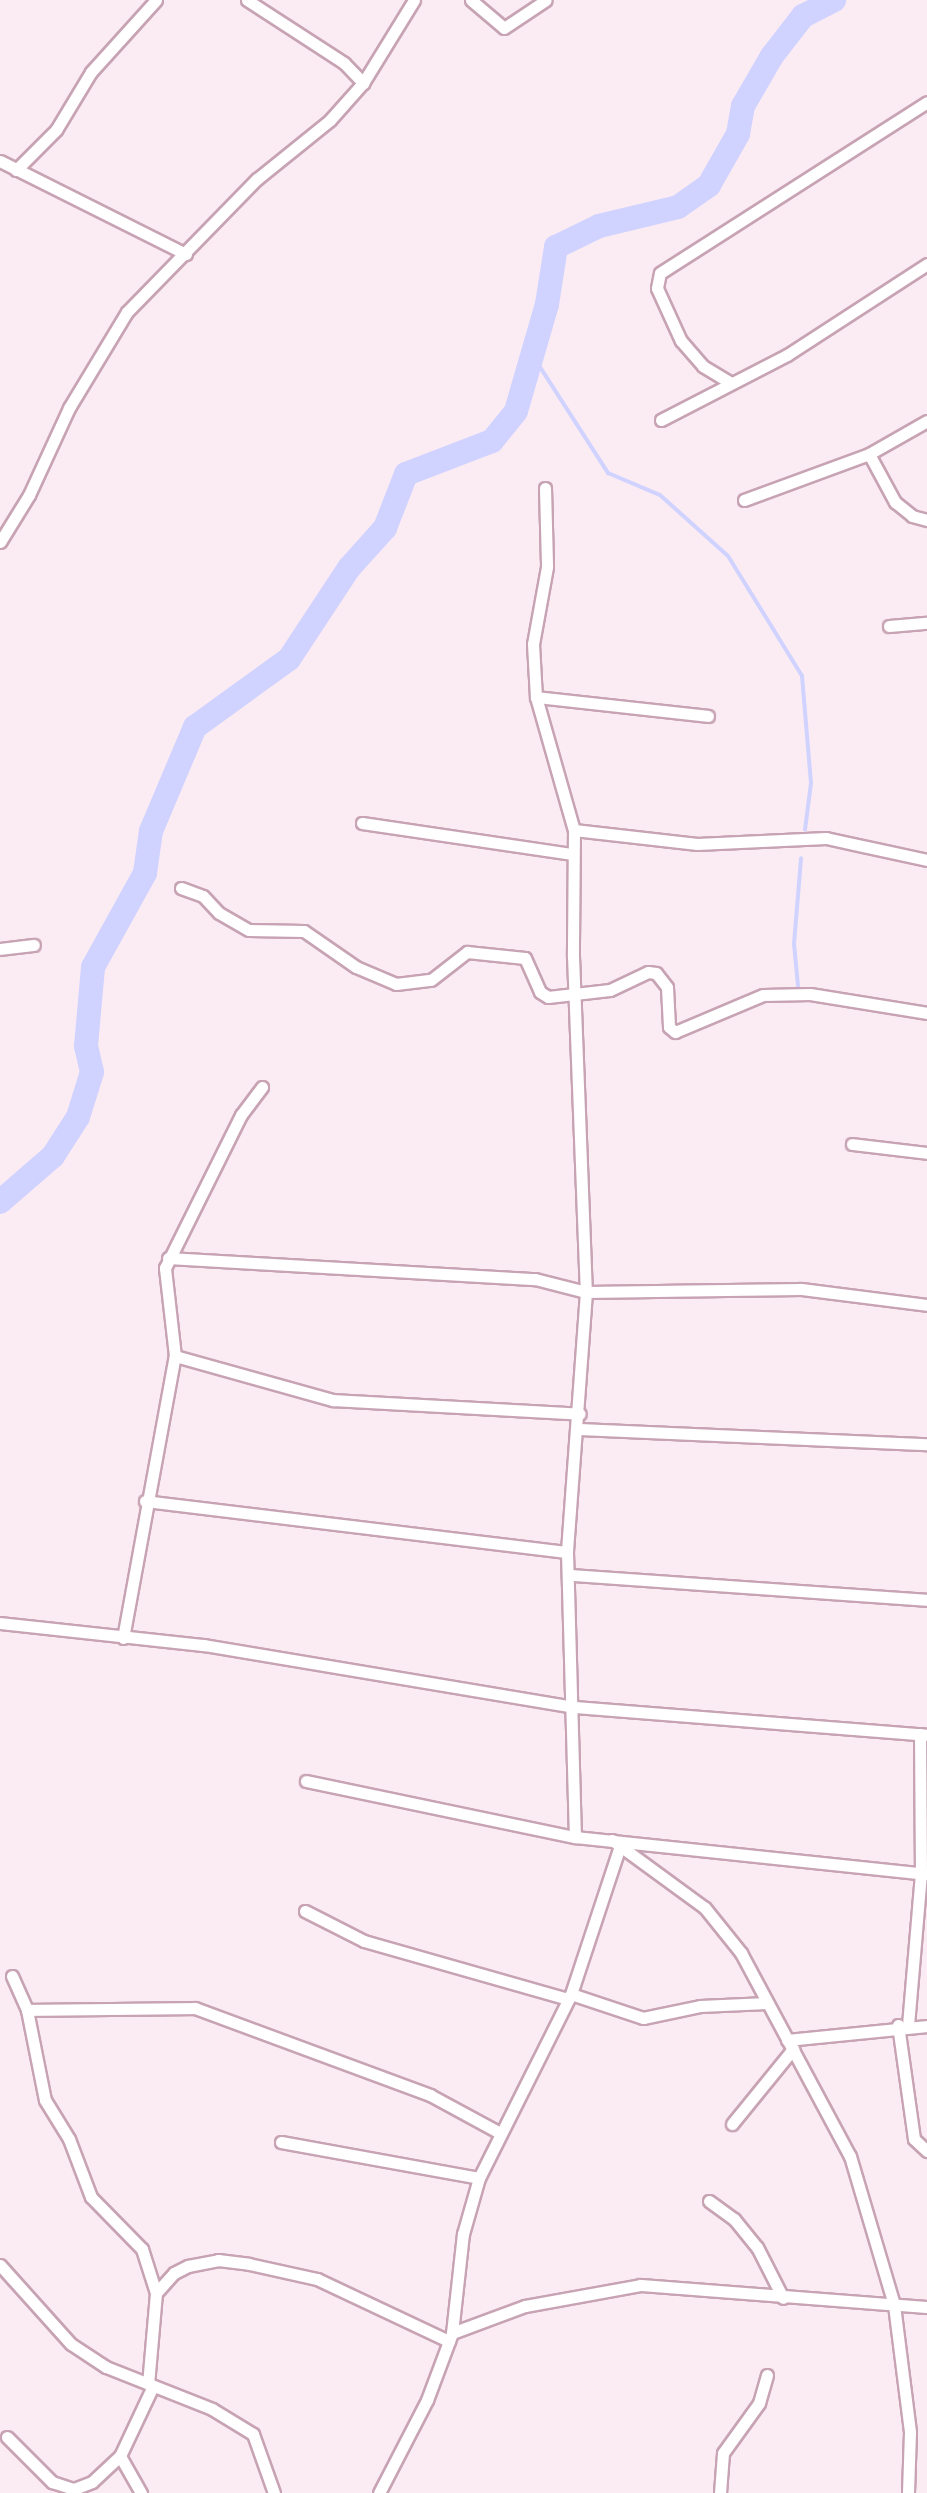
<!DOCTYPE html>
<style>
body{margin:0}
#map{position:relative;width:927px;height:2493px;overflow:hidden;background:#fbecf3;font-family:"Asap Condensed",sans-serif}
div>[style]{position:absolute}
.stream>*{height:4px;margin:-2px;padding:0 2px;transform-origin:2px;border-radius:2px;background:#d0d2ff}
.river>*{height:24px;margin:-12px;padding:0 12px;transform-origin:12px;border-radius:12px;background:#d0d2ff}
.roads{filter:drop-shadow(2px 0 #c7a3b3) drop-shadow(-2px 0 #c7a3b3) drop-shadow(0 2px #c7a3b3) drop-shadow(0 -2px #c7a3b3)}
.street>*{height:11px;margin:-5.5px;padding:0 5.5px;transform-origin:5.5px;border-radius:5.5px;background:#fff}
span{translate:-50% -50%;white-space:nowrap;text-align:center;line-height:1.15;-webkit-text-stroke:8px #fbecf3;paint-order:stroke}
</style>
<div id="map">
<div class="stream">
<div style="left:531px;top:353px;width:143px;rotate:57.3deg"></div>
<div style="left:608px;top:473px;width:56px;rotate:22.9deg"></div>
<div style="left:660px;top:495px;width:91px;rotate:41.9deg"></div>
<div style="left:728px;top:556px;width:141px;rotate:58.3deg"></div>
<div style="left:802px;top:676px;width:107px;rotate:85.2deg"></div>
<div style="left:811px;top:783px;width:47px;rotate:97.3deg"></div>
<div style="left:798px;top:986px;width:42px;rotate:-95.4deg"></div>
<div style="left:794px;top:944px;width:86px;rotate:-85.3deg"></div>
</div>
<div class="river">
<div style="left:0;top:1202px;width:70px;rotate:-41deg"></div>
<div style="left:53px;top:1156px;width:46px;rotate:-57.3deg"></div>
<div style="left:78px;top:1117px;width:47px;rotate:-72.7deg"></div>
<div style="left:92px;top:1072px;width:27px;rotate:-103deg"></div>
<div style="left:86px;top:1046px;width:79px;rotate:-84.9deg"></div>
<div style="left:93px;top:967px;width:107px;rotate:-61deg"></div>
<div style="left:145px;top:873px;width:42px;rotate:-81.9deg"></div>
<div style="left:151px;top:831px;width:113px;rotate:-67.1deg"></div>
<div style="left:195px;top:727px;width:116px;rotate:-35.9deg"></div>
<div style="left:289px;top:659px;width:109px;rotate:-56.6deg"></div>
<div style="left:349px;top:568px;width:54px;rotate:-48deg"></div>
<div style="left:385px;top:528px;width:58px;rotate:-68.7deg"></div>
<div style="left:406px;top:474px;width:92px;rotate:-21deg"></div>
<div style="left:492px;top:441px;width:38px;rotate:-51deg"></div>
<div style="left:516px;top:411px;width:111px;rotate:-73.8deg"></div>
<div style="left:547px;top:304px;width:58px;rotate:-81deg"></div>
<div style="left:556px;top:247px;width:48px;rotate:-26deg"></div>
<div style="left:599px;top:226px;width:81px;rotate:-13.5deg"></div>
<div style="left:678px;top:207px;width:38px;rotate:-35deg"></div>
<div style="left:709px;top:185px;width:59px;rotate:-60.4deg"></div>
<div style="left:738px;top:134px;width:28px;rotate:-80deg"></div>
<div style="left:743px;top:106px;width:58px;rotate:-59.9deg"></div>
<div style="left:772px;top:56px;width:51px;rotate:-52.2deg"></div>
<div style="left:803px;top:16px;width:35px;rotate:-27deg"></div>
</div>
<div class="roads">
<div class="street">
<div style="left:247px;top:0;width:116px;rotate:33deg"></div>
<div style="left:344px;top:63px;width:28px;rotate:46deg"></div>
<div style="left:471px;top:0;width:43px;rotate:40.3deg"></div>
<div style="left:504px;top:28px;width:50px;rotate:-33.7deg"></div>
<div style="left:0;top:161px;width:208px;rotate:26.6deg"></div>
<div style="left:16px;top:170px;width:57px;rotate:-45deg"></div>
<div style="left:56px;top:130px;width:68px;rotate:-58.9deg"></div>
<div style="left:91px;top:72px;width:97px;rotate:-47.9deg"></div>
<div style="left:731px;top:383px;width:33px;rotate:-149deg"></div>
<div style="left:703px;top:366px;width:33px;rotate:-131deg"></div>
<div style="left:681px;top:341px;width:58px;rotate:-114.4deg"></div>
<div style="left:657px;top:288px;width:15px;rotate:-79deg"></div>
<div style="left:660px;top:273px;width:317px;rotate:-32.6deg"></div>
<div style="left:661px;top:420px;width:142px;rotate:-27.3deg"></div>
<div style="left:787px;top:355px;width:167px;rotate:-33deg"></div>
<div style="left:869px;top:454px;width:55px;rotate:61.6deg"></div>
<div style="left:895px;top:502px;width:22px;rotate:39deg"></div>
<div style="left:912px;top:516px;width:16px;rotate:15deg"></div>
<div style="left:545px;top:488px;width:79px;rotate:88.5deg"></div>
<div style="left:547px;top:567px;width:78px;rotate:100.3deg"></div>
<div style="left:533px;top:644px;width:53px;rotate:86.8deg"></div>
<div style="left:536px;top:697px;width:138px;rotate:74.1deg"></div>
<div style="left:574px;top:830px;width:126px;rotate:90.5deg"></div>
<div style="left:573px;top:956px;width:336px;rotate:87.8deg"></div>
<div style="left:586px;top:1292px;width:261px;rotate:94.2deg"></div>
<div style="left:567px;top:1552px;width:285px;rotate:88.4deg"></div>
<div style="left:575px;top:1837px;width:354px;rotate:6deg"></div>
<div style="left:744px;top:500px;width:133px;rotate:-20.2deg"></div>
<div style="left:869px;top:454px;width:67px;rotate:-29.6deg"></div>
<div style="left:0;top:542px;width:55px;rotate:-58.3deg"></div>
<div style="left:29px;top:495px;width:96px;rotate:-65.3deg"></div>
<div style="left:69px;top:408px;width:112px;rotate:-58.9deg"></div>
<div style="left:127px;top:312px;width:186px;rotate:-45.7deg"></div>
<div style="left:257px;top:179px;width:94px;rotate:-38.9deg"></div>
<div style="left:330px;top:120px;width:50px;rotate:-48.3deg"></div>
<div style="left:363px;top:83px;width:97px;rotate:-58.4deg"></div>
<div style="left:889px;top:626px;width:38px;rotate:-5deg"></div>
<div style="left:536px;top:697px;width:173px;rotate:6.3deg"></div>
<div style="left:362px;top:823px;width:213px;rotate:8.4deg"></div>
<div style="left:574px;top:830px;width:124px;rotate:6.5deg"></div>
<div style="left:697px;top:844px;width:129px;rotate:-2.7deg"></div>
<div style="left:826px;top:838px;width:103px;rotate:12.3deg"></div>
<div style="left:181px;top:888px;width:23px;rotate:20deg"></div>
<div style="left:203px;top:896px;width:23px;rotate:47deg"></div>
<div style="left:219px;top:913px;width:34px;rotate:30deg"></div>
<div style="left:249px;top:930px;width:55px;rotate:1deg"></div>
<div style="left:304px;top:931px;width:63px;rotate:34.7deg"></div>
<div style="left:356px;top:967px;width:43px;rotate:23deg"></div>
<div style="left:396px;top:984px;width:35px;rotate:-7deg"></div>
<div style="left:431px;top:980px;width:46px;rotate:-37.9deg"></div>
<div style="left:467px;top:952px;width:58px;rotate:5.9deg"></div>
<div style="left:525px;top:958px;width:37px;rotate:66deg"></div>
<div style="left:540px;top:992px;width:9px;rotate:32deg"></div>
<div style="left:548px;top:997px;width:62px;rotate:-6.4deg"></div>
<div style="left:610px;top:990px;width:42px;rotate:-25.3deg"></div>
<div style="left:648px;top:972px;width:8px;rotate:7deg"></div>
<div style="left:656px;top:973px;width:18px;rotate:52deg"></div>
<div style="left:667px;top:987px;width:40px;rotate:87.1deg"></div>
<div style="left:669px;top:1027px;width:8px;rotate:40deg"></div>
<div style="left:675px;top:1032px;width:95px;rotate:-22.8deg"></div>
<div style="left:763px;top:995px;width:47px;rotate:-1.2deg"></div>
<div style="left:810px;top:994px;width:119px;rotate:9.2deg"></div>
<div style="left:0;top:949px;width:34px;rotate:-7deg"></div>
<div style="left:852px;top:1144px;width:76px;rotate:6.8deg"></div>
<div style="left:168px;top:1258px;width:368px;rotate:3.3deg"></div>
<div style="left:535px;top:1279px;width:53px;rotate:14.3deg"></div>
<div style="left:586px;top:1292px;width:215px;rotate:-0.8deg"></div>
<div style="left:801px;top:1289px;width:127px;rotate:7.2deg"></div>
<div style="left:175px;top:1356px;width:164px;rotate:15.6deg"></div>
<div style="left:333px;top:1400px;width:247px;rotate:3.2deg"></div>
<div style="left:579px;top:1429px;width:348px;rotate:2.5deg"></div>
<div style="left:145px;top:1501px;width:425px;rotate:6.9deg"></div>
<div style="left:572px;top:1575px;width:356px;rotate:4deg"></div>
<div style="left:0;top:1623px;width:205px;rotate:6.2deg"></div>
<div style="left:204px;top:1645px;width:375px;rotate:9.5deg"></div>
<div style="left:574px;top:1707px;width:354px;rotate:4.5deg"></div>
<div style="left:123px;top:1638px;width:287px;rotate:-79.6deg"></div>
<div style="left:175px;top:1356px;width:89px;rotate:-96.5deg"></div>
<div style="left:165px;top:1268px;width:171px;rotate:-63.6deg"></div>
<div style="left:241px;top:1115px;width:35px;rotate:-53deg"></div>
<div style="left:306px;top:1781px;width:275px;rotate:11.8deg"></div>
<div style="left:612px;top:1840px;width:115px;rotate:36.2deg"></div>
<div style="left:705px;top:1908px;width:58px;rotate:51.3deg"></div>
<div style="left:741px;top:1953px;width:230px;rotate:61.8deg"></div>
<div style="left:850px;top:2156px;width:155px;rotate:73.5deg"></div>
<div style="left:894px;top:2305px;width:128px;rotate:82.8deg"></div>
<div style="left:910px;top:2432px;width:61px;rotate:91.9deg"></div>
<div style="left:305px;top:1911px;width:66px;rotate:27deg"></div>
<div style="left:364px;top:1941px;width:212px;rotate:15.9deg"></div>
<div style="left:12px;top:1976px;width:37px;rotate:66deg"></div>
<div style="left:27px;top:2010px;width:92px;rotate:78.7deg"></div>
<div style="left:45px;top:2100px;width:46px;rotate:58.4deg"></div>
<div style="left:69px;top:2139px;width:62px;rotate:69.2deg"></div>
<div style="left:91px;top:2197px;width:73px;rotate:45.6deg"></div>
<div style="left:142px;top:2249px;width:46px;rotate:72.3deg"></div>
<div style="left:156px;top:2293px;width:91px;rotate:95deg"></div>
<div style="left:571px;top:1994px;width:76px;rotate:18.4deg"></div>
<div style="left:643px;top:2018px;width:58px;rotate:-11.9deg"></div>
<div style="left:700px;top:2006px;width:67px;rotate:-2.6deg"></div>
<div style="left:27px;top:2010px;width:168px;rotate:-0.7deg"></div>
<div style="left:195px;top:2008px;width:251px;rotate:20.3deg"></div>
<div style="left:430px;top:2095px;width:80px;rotate:28.5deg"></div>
<div style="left:898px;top:2025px;width:115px;rotate:82deg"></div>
<div style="left:914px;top:2139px;width:18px;rotate:43deg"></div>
<div style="left:908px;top:2025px;width:152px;rotate:-85.1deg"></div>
<div style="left:921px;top:1874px;width:140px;rotate:-90.4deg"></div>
<div style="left:787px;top:2040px;width:141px;rotate:-5.7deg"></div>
<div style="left:732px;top:2124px;width:97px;rotate:-50.9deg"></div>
<div style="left:281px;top:2142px;width:201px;rotate:10.3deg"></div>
<div style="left:709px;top:2201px;width:31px;rotate:36deg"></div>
<div style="left:734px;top:2219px;width:36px;rotate:51deg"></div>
<div style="left:757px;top:2247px;width:57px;rotate:63deg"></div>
<div style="left:0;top:2265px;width:106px;rotate:48.1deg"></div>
<div style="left:71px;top:2344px;width:42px;rotate:33.3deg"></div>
<div style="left:106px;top:2367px;width:114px;rotate:21.6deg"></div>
<div style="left:212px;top:2409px;width:48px;rotate:31.4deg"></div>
<div style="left:253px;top:2434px;width:63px;rotate:70.4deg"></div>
<div style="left:156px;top:2293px;width:27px;rotate:-48deg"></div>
<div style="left:174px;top:2273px;width:16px;rotate:-27deg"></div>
<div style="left:188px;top:2266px;width:31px;rotate:-11deg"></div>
<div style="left:218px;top:2260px;width:31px;rotate:7deg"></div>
<div style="left:249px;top:2264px;width:70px;rotate:12.4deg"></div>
<div style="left:317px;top:2279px;width:146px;rotate:25.2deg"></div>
<div style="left:452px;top:2333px;width:78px;rotate:-20.3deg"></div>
<div style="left:525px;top:2306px;width:117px;rotate:-10.3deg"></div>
<div style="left:640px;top:2285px;width:288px;rotate:4.4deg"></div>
<div style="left:7px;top:2437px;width:64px;rotate:45deg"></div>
<div style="left:52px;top:2482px;width:23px;rotate:18deg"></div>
<div style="left:74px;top:2489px;width:19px;rotate:-21deg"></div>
<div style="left:92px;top:2482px;width:38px;rotate:-43deg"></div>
<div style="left:120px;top:2456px;width:77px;rotate:-64.8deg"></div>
<div style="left:120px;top:2456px;width:43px;rotate:60.4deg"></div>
<div style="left:379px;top:2493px;width:105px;rotate:-62.7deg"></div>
<div style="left:427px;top:2400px;width:72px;rotate:-69.5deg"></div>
<div style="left:452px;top:2333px;width:100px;rotate:-83.7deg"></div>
<div style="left:463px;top:2234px;width:58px;rotate:-74.1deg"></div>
<div style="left:479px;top:2178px;width:206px;rotate:-63.4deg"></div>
<div style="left:571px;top:1994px;width:153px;rotate:-71.7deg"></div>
<div style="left:720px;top:2493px;width:40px;rotate:-85.7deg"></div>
<div style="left:723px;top:2453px;width:62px;rotate:-54.2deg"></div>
<div style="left:759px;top:2403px;width:29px;rotate:-74deg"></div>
</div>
</div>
</div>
